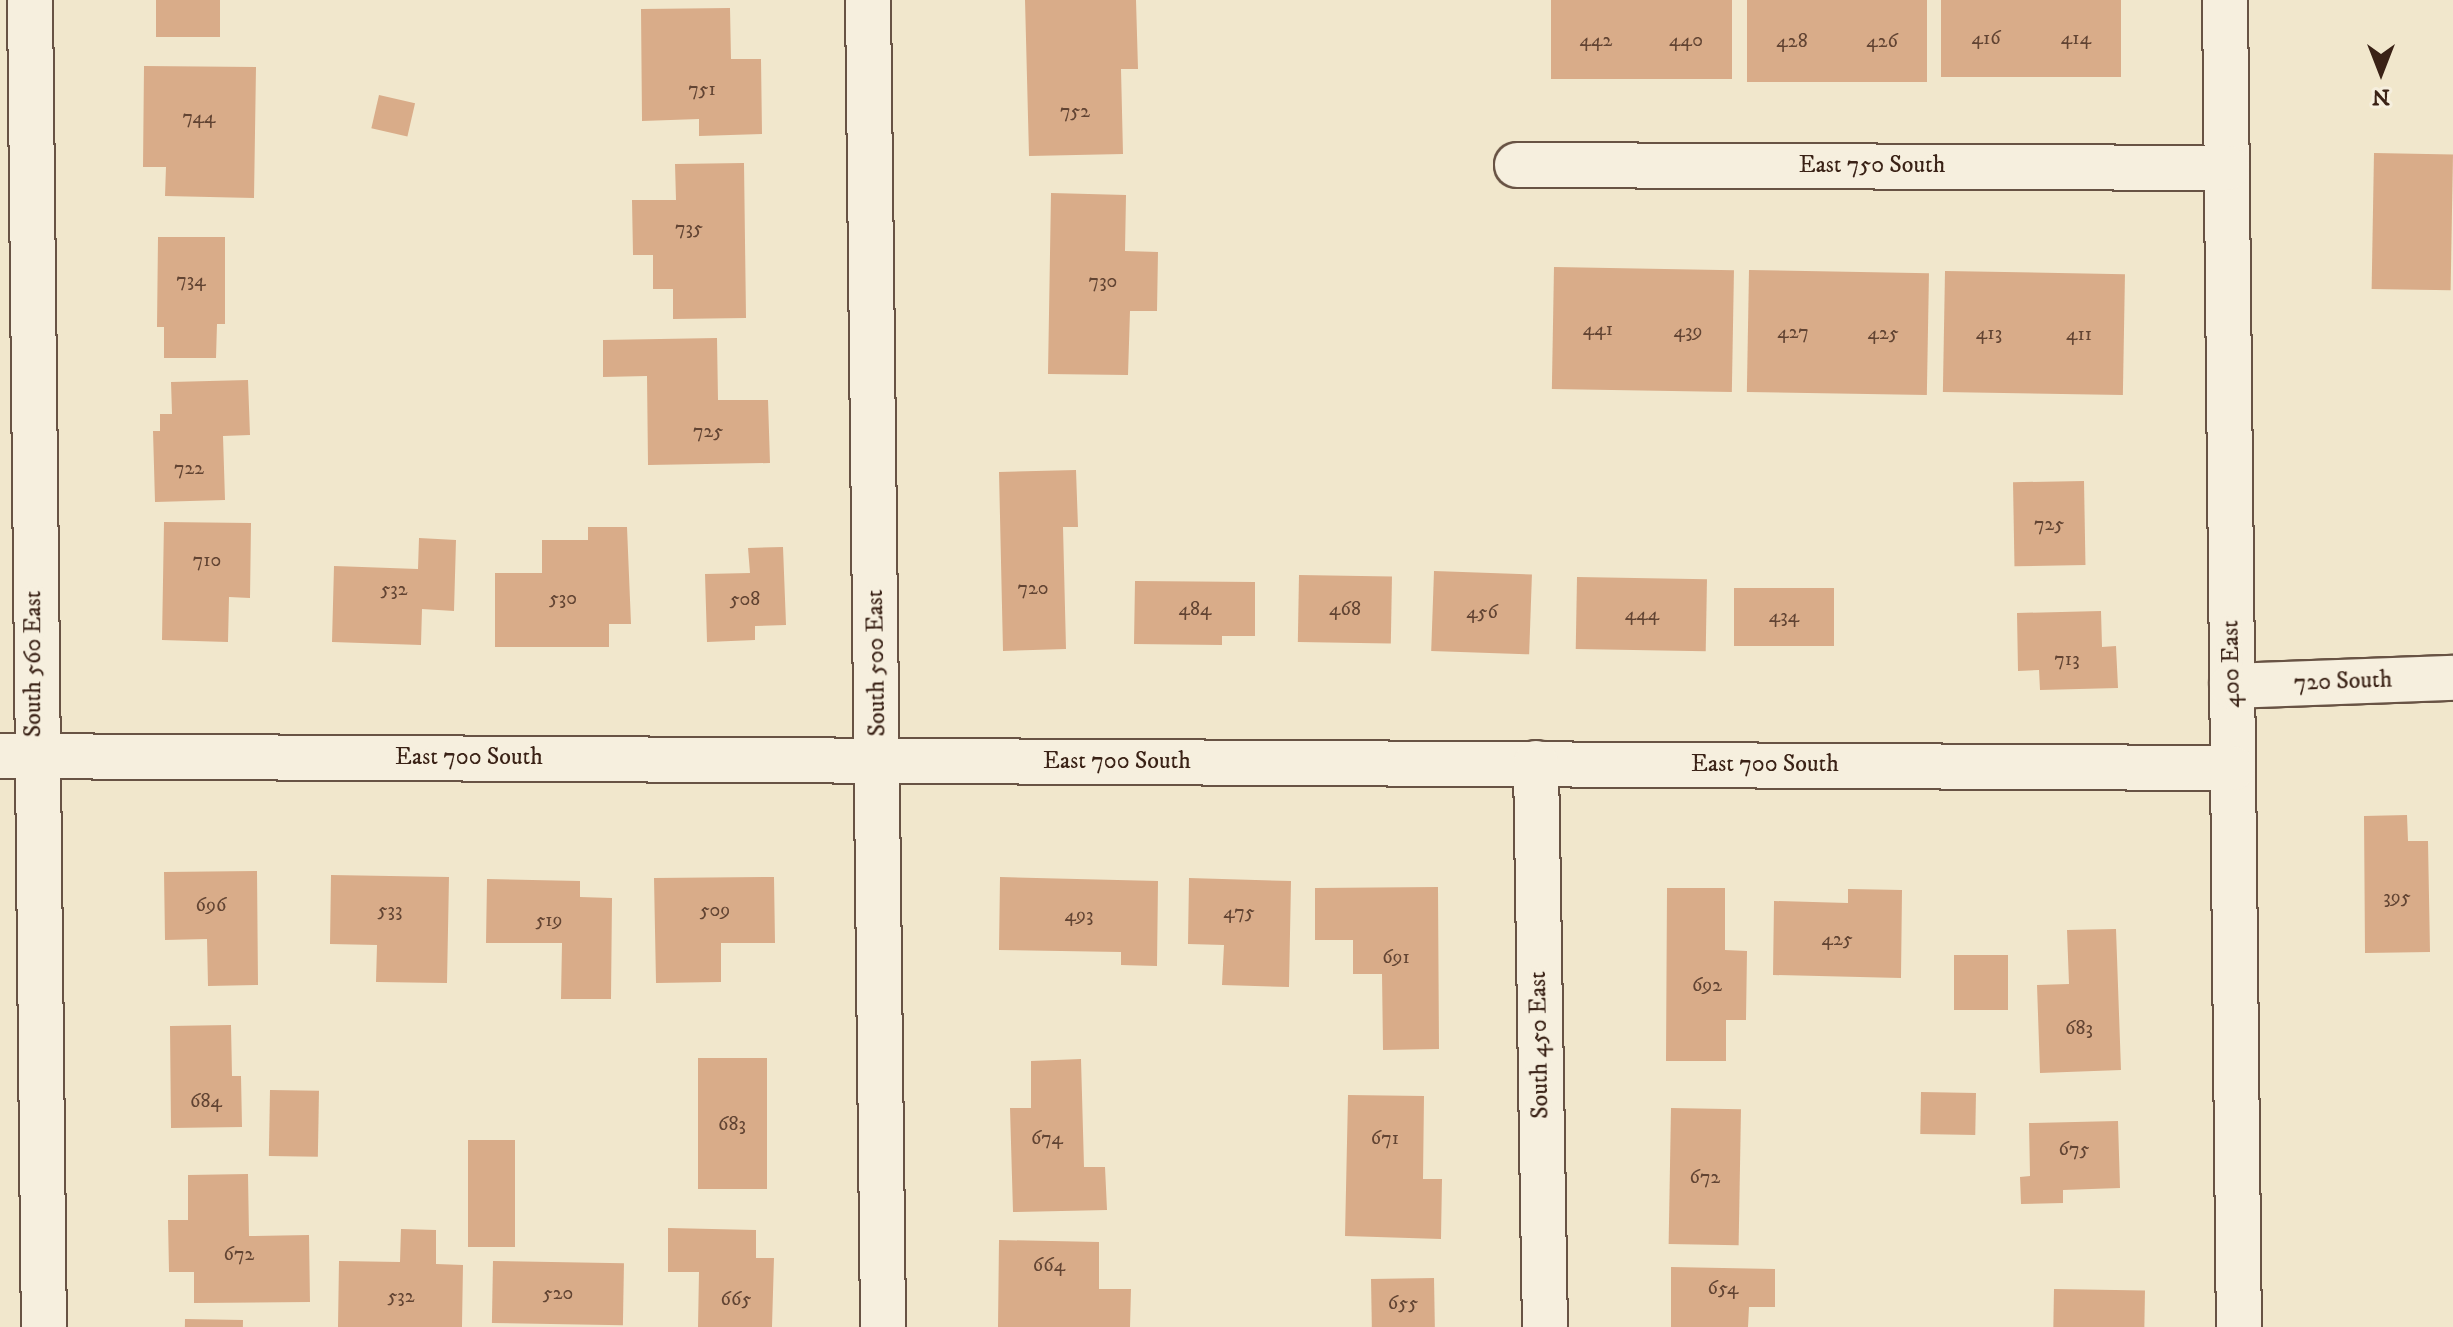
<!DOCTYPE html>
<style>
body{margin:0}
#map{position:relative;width:2453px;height:1327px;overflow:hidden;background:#f1e7cc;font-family:"IM FELL DW Pica",serif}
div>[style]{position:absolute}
.building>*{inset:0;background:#d9ac89;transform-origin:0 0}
.roads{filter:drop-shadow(2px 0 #685344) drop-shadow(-2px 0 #685344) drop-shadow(0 2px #685344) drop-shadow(0 -2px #685344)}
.minor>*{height:44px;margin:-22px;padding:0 22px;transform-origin:22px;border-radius:22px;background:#f6efde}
span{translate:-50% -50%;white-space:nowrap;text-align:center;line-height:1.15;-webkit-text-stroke:8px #f6efde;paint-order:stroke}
.number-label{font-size:20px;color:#624433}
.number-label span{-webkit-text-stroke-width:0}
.street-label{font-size:24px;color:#3a2216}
.north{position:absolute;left:2341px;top:32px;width:80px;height:80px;-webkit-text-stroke:6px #f6efde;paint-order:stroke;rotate:180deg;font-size:22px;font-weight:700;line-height:32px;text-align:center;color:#3a2216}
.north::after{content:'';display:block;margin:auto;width:28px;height:36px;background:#3a2216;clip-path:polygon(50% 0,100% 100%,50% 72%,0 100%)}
</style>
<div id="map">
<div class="building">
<div style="left:156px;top:0;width:64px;height:37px"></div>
<div style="clip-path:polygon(1025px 0,1136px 0,1138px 69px,1121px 69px,1123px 154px,1029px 156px)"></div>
<div style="left:1551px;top:0;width:181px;height:79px"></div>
<div style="left:1747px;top:0;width:180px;height:82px"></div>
<div style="left:1941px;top:0;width:180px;height:77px"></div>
<div style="clip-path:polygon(730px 8px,731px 59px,761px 59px,762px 134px,699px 136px,699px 119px,642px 121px,641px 9px)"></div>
<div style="clip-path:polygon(144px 66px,256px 67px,254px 198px,165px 196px,166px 167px,143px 167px)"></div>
<div style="left:379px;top:95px;width:37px;height:34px;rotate:13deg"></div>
<div style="left:2374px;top:153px;width:79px;height:136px;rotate:1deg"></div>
<div style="clip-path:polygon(744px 163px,746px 318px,673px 319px,673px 289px,653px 289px,653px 255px,633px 255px,632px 200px,676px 200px,675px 164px)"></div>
<div style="clip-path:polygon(1051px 193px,1126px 195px,1125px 251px,1158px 252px,1157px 311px,1130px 311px,1128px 375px,1048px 374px)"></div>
<div style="clip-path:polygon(158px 237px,225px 237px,225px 324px,217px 324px,216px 358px,164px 358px,164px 327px,157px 327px)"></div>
<div style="left:1554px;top:267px;width:180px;height:122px;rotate:1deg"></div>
<div style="left:1749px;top:270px;width:180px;height:122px;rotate:1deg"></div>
<div style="left:1945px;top:271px;width:180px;height:121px;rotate:1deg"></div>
<div style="clip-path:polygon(717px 338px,718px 400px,768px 400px,770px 463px,648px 465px,647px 376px,603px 377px,603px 340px)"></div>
<div style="clip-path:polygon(248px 380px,250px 435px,223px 436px,225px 500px,155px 502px,153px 431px,160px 431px,160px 414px,172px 414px,171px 382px)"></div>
<div style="clip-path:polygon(1076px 470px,1078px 527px,1063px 527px,1066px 649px,1003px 651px,999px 472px)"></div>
<div style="left:2084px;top:481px;width:84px;height:71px;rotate:89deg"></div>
<div style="clip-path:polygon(164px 522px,251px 523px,250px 598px,229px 597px,228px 642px,162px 640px)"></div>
<div style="clip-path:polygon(588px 527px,627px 527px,631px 624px,609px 624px,609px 647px,495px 647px,495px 573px,542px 573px,542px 540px,588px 540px)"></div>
<div style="clip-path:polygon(419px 538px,456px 540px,454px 611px,422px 609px,421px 645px,332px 642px,334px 566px,418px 569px)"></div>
<div style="clip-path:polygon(783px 547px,786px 625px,755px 626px,755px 640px,707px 642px,705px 574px,750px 573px,748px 548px)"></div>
<div style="left:1434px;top:571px;width:98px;height:80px;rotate:2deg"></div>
<div style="left:1299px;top:575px;width:93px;height:67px;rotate:1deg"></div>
<div style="left:1577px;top:577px;width:130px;height:72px;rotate:1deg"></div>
<div style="clip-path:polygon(1135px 581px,1255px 582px,1255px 636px,1222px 636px,1222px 645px,1134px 644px)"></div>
<div style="left:1734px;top:588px;width:100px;height:58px"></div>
<div style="clip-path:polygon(2101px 611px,2102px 647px,2116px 646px,2118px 688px,2040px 690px,2039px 670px,2018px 671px,2017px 613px)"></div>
<div style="clip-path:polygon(2407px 815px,2408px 841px,2428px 841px,2430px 952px,2365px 953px,2364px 816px)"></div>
<div style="clip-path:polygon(257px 871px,258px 985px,208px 986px,207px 939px,165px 940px,164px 872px)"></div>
<div style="clip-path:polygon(331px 875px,449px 877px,447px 983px,376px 982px,377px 945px,330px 944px)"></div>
<div style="clip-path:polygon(774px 877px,775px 943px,721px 943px,721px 982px,656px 983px,654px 878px)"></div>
<div style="clip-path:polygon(1000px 877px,1158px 881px,1157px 966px,1121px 965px,1121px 952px,999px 950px)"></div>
<div style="clip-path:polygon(1189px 878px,1291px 881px,1289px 987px,1222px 985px,1224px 945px,1188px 944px)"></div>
<div style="clip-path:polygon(487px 879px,580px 881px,580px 897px,612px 898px,611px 999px,561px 999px,562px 943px,486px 943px)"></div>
<div style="clip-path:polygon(1438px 887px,1439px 1049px,1383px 1050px,1382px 974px,1353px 974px,1353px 940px,1315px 940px,1315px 888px)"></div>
<div style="clip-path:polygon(1667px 888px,1725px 888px,1725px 950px,1747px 951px,1746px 1020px,1726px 1020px,1726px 1061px,1666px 1061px)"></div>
<div style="clip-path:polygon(1848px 889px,1902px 890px,1901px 978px,1773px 975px,1774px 901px,1848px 903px)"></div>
<div style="clip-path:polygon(2116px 929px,2121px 1070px,2040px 1073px,2037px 985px,2069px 984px,2067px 930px)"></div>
<div style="left:1954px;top:955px;width:54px;height:55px"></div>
<div style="clip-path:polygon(231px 1025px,232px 1076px,241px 1076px,242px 1127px,171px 1128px,170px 1026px)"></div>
<div style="left:698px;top:1058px;width:69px;height:131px"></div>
<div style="clip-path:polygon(1081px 1059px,1084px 1167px,1105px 1167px,1107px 1210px,1013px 1212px,1010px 1108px,1031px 1108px,1031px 1061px)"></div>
<div style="left:270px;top:1090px;width:49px;height:66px;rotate:1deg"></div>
<div style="left:1921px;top:1092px;width:55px;height:42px;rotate:1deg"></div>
<div style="clip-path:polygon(1348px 1095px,1424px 1096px,1423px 1179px,1442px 1179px,1441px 1239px,1345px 1236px)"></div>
<div style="left:1671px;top:1108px;width:70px;height:136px;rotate:1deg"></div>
<div style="clip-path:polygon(2118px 1121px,2120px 1188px,2063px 1190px,2063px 1203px,2021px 1204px,2020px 1177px,2030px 1176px,2029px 1123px)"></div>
<div style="left:468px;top:1140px;width:47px;height:107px"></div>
<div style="clip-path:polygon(248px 1174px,249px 1236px,309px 1235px,310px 1302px,194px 1303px,194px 1272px,169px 1272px,168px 1220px,188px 1220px,188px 1175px)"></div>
<div style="clip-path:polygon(668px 1228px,756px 1230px,756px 1258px,774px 1258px,772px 1327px,698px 1327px,699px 1272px,668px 1272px)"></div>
<div style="clip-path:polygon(401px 1229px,436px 1230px,436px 1264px,463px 1265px,462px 1327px,338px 1327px,339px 1261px,400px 1262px)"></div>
<div style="clip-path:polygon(999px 1240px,1099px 1242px,1099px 1289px,1131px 1289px,1130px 1327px,998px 1327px)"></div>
<div style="left:493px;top:1261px;width:131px;height:62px;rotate:1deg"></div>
<div style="clip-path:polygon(1671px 1267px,1775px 1269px,1775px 1307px,1749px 1307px,1748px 1327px,1671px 1327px)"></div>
<div style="left:1434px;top:1278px;width:49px;height:63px;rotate:89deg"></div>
<div style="left:2054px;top:1289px;width:91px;height:38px;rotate:1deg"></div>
<div style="left:185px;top:1319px;width:58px;height:8px;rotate:1deg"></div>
</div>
<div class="roads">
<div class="minor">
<div style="left:30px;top:0;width:1327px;rotate:89.4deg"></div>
<div style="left:868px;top:0;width:1327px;rotate:89.35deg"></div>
<div style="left:2225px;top:0;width:1327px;rotate:89.4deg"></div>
<div style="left:1517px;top:165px;width:710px;rotate:0.24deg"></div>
<div style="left:2232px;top:686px;width:221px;rotate:-2.1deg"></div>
<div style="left:0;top:756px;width:2233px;rotate:0.31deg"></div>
<div style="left:1536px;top:763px;width:564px;rotate:89.09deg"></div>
</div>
</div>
<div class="number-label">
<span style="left:1986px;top:38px">416</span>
<span style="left:2076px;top:38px">414</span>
<span style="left:1596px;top:40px">442</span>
<span style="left:1686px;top:40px">440</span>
<span style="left:1792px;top:41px">428</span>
<span style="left:1882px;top:41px">426</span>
<span style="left:702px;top:89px">751</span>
<span style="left:1075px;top:111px">752</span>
<span style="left:199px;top:117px">744</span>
<span style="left:689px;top:228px">735</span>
<span style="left:191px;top:280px">734</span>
<span style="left:1103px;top:281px">730</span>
<span style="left:1598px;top:329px">441</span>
<span style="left:1688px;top:331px">439</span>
<span style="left:1793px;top:332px">427</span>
<span style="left:1883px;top:333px">425</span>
<span style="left:1989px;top:333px">413</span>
<span style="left:2079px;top:334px">411</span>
<span style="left:708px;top:431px">725</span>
<span style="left:189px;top:468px">722</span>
<span style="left:2049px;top:524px">725</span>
<span style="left:207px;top:560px">710</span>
<span style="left:1033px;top:588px">720</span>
<span style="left:394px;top:589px">532</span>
<span style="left:563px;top:598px">530</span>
<span style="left:745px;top:599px">508</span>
<span style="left:1195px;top:609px">484</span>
<span style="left:1345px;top:609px">468</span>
<span style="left:1482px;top:612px">456</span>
<span style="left:1642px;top:614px">444</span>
<span style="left:1784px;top:616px">434</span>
<span style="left:2067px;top:659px">713</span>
<span style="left:2397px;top:897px">395</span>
<span style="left:211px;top:905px">696</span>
<span style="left:390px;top:910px">533</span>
<span style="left:715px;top:910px">509</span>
<span style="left:1239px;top:912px">475</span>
<span style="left:1079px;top:915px">493</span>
<span style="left:549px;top:920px">519</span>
<span style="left:1837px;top:939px">425</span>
<span style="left:1396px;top:957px">691</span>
<span style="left:1707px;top:985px">692</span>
<span style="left:2079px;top:1028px">683</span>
<span style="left:206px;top:1101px">684</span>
<span style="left:732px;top:1124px">683</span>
<span style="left:1047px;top:1138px">674</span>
<span style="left:1385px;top:1138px">671</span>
<span style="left:2074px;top:1149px">675</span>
<span style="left:1705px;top:1177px">672</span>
<span style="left:239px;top:1254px">672</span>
<span style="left:1049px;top:1265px">664</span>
<span style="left:1723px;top:1288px">654</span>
<span style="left:558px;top:1293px">520</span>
<span style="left:401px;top:1296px">532</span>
<span style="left:736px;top:1299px">665</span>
<span style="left:1403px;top:1303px">655</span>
</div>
<div class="street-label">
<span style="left:1872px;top:166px">East 750 South</span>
<span style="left:877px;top:663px;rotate:-91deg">South 500 East</span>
<span style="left:34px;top:664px;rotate:-90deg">South 560 East</span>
<span style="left:2232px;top:664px;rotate:-91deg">400 East</span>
<span style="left:2343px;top:682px;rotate:-2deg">720 South</span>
<span style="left:469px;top:758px">East 700 South</span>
<span style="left:1117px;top:762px">East 700 South</span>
<span style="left:1765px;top:765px">East 700 South</span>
<span style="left:1540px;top:1045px;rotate:-91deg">South 450 East</span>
</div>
<div class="north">N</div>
</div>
